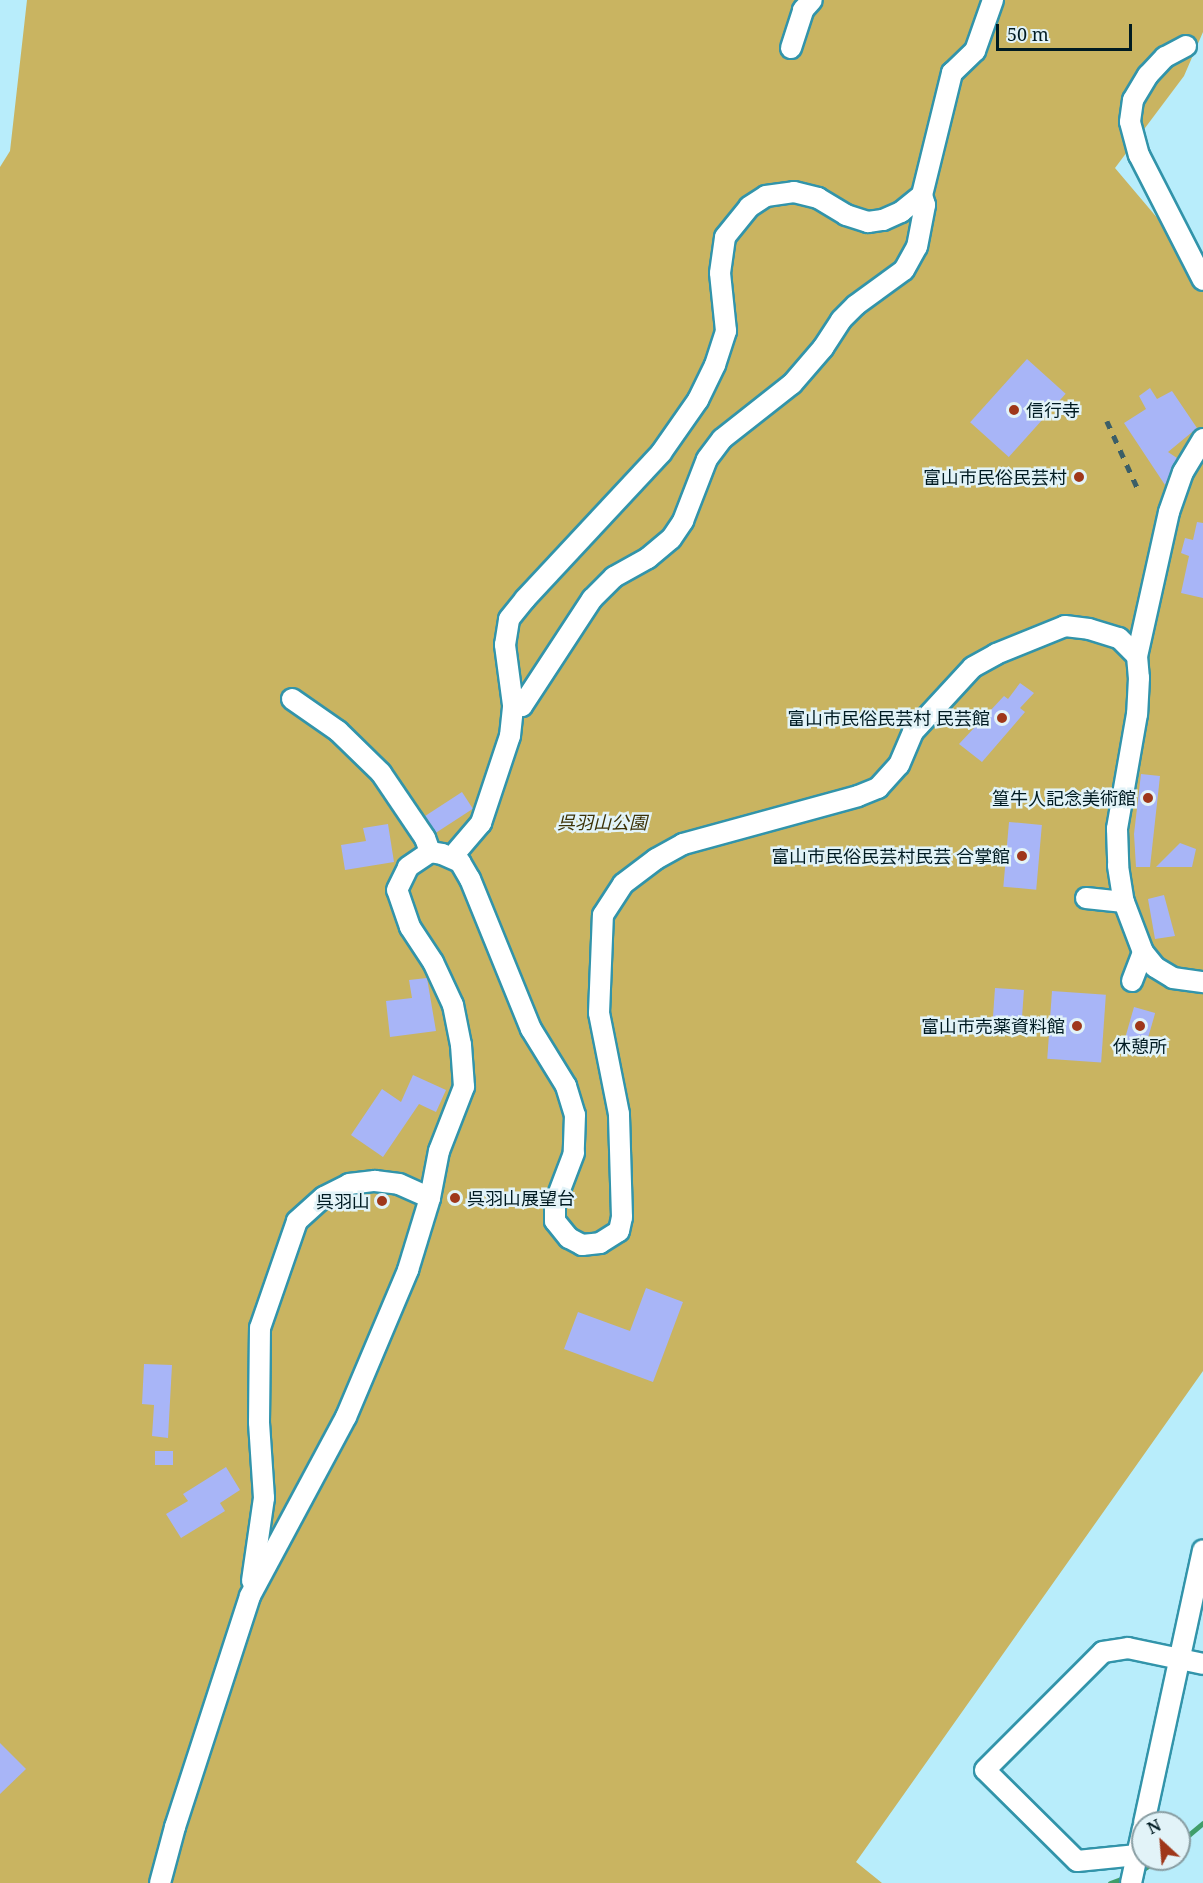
<!DOCTYPE html>
<meta charset="utf-8">
<style>
body{margin:0}
#map{position:relative;width:1203px;height:1883px;overflow:hidden;background:#b8edfb;font-family:"Noto Serif","Noto Sans JP",serif}
div>[style]{position:absolute}
.green>*{inset:0;background:#c9b461}
.stream>*{height:5px;margin:-2.5px;padding:0 2.5px;transform-origin:2.5px;border-radius:2.5px;background:#409e6a}
.building>*{inset:0;background:#a8b5f7;transform-origin:0 0}
.roads{filter:drop-shadow(2px 0 #3294aa) drop-shadow(-2px 0 #3294aa) drop-shadow(0 2px #3294aa) drop-shadow(0 -2px #3294aa)}
.minor>*{height:20px;margin:-10px;padding:0 10px;transform-origin:10px;border-radius:10px;background:#fff}
.rail>*{height:4.5px;margin-top:-2.25px;transform-origin:0;background:repeating-linear-gradient(90deg,#3b5e67 0 8px,transparent 0 16px)}
.dots>*{width:16px;height:16px;translate:-50% -50%;box-sizing:border-box;border:3px solid #e2f3f8;border-radius:50%}
span{translate:-50% -50%;white-space:nowrap;text-align:center;line-height:1.15;-webkit-text-stroke:5px #e2f3f8;paint-order:stroke}
.poi-label{font-size:18px;color:#001b22}
.left{translate:0 -50%;text-align:left}
.right{translate:-100% -50%;text-align:right}
.park-label{font-size:18px;color:#3b3106;font-style:italic}
.north{position:absolute;left:1131px;top:1811px;width:60px;height:60px;box-sizing:border-box;background:#e2f3f8;border:2px solid #889da2;border-radius:50%;rotate:334deg;font-size:16px;font-weight:700;line-height:24px;text-align:center;color:#001b22}
.north::after{content:'';display:block;margin:auto;width:21px;height:27px;background:#9f371a;clip-path:polygon(50% 0,100% 100%,50% 72%,0 100%)}
.scale{position:absolute;left:996px;top:24px;width:136px;height:27px;box-sizing:border-box;border:3px solid #001b22;border-top:0;padding-left:8px;font-size:18px;line-height:21px;white-space:nowrap;color:#001b22;-webkit-text-stroke:4px #e2f3f8;paint-order:stroke}
</style>
<div id="map">
<div class="green">
<div style="clip-path:polygon(27px 0,1203px 0,1203px 32px,1184px 76px,1115px 168px,1203px 272px,1203px 1371px,856px 1862px,882px 1883px,0 1883px,0 167px,10px 151px)"></div>
</div>
<div class="stream">
<div style="left:1179px;top:1843px;width:31px;rotate:-40deg"></div>
<div style="left:1137px;top:1873px;width:26px;rotate:-32deg"></div>
<div style="left:1110px;top:1883px;width:20px;rotate:-20deg"></div>
</div>
<div class="building">
<div style="left:1027px;top:359px;width:52px;height:85px;rotate:42deg"></div>
<div style="clip-path:polygon(1150px 388px,1157px 399px,1172px 391px,1197px 428px,1168px 452px,1177px 458px,1165px 485px,1124px 423px,1146px 409px,1139px 396px)"></div>
<div style="clip-path:polygon(1197px 522px,1203px 523px,1203px 598px,1181px 593px,1189px 556px,1181px 553px,1185px 538px,1193px 540px)"></div>
<div style="clip-path:polygon(1020px 683px,1034px 693px,1020px 708px,1025px 712px,982px 762px,959px 744px,1004px 696px,1008px 699px)"></div>
<div style="clip-path:polygon(1141px 774px,1160px 776px,1150px 867px,1136px 867px,1134px 834px)"></div>
<div style="left:462px;top:792px;width:20px;height:44px;rotate:57deg"></div>
<div style="left:1009px;top:822px;width:33px;height:65px;rotate:5deg"></div>
<div style="clip-path:polygon(388px 824px,394px 862px,345px 870px,341px 845px,366px 841px,363px 828px)"></div>
<div style="clip-path:polygon(1180px 843px,1196px 849px,1192px 867px,1156px 867px)"></div>
<div style="clip-path:polygon(1164px 895px,1175px 936px,1155px 939px,1148px 899px)"></div>
<div style="clip-path:polygon(427px 978px,436px 1031px,390px 1037px,386px 1001px,412px 998px,409px 980px)"></div>
<div style="left:995px;top:988px;width:29px;height:33px;rotate:4deg"></div>
<div style="left:1052px;top:991px;width:54px;height:68px;rotate:4deg"></div>
<div style="left:1134px;top:1007px;width:22px;height:34px;rotate:16deg"></div>
<div style="clip-path:polygon(413px 1075px,446px 1090px,436px 1112px,419px 1104px,383px 1157px,351px 1135px,382px 1089px,401px 1102px)"></div>
<div style="clip-path:polygon(646px 1288px,683px 1302px,653px 1382px,564px 1349px,578px 1312px,630px 1331px)"></div>
<div style="clip-path:polygon(144px 1364px,172px 1365px,168px 1438px,152px 1436px,154px 1405px,142px 1404px)"></div>
<div style="left:155px;top:1451px;width:18px;height:14px"></div>
<div style="clip-path:polygon(226px 1467px,240px 1490px,220px 1503px,225px 1511px,181px 1538px,166px 1514px,188px 1501px,183px 1494px)"></div>
<div style="clip-path:polygon(0 1743px,26px 1769px,0 1794px)"></div>
</div>
<div class="roads">
<div class="minor">
<div style="left:1186px;top:46px;width:24px;rotate:152deg"></div>
<div style="left:1165px;top:57px;width:25px;rotate:133deg"></div>
<div style="left:1148px;top:75px;width:29px;rotate:121deg"></div>
<div style="left:1133px;top:100px;width:22px;rotate:98deg"></div>
<div style="left:1130px;top:122px;width:34px;rotate:75deg"></div>
<div style="left:1139px;top:155px;width:140px;rotate:62.9deg"></div>
<div style="left:791px;top:48px;width:40px;rotate:-72deg"></div>
<div style="left:803px;top:10px;width:13px;rotate:-48deg"></div>
<div style="left:1203px;top:439px;width:39px;rotate:121deg"></div>
<div style="left:1183px;top:472px;width:42px;rotate:109.3deg"></div>
<div style="left:1169px;top:512px;width:148px;rotate:102.5deg"></div>
<div style="left:1137px;top:656px;width:22px;rotate:85deg"></div>
<div style="left:1139px;top:678px;width:36px;rotate:93deg"></div>
<div style="left:1137px;top:714px;width:117px;rotate:99.9deg"></div>
<div style="left:1117px;top:829px;width:37px;rotate:88deg"></div>
<div style="left:1118px;top:866px;width:36px;rotate:81deg"></div>
<div style="left:1124px;top:902px;width:53px;rotate:69.2deg"></div>
<div style="left:1143px;top:952px;width:19px;rotate:51deg"></div>
<div style="left:1155px;top:967px;width:21px;rotate:31deg"></div>
<div style="left:1173px;top:978px;width:30px;rotate:8deg"></div>
<div style="left:292px;top:699px;width:56px;rotate:34.8deg"></div>
<div style="left:338px;top:731px;width:60px;rotate:44.3deg"></div>
<div style="left:381px;top:773px;width:78px;rotate:55.9deg"></div>
<div style="left:425px;top:838px;width:15px;rotate:70deg"></div>
<div style="left:513px;top:705px;width:9px;rotate:6deg"></div>
<div style="left:522px;top:706px;width:128px;rotate:-56.8deg"></div>
<div style="left:592px;top:599px;width:31px;rotate:-45deg"></div>
<div style="left:614px;top:577px;width:39px;rotate:-29deg"></div>
<div style="left:648px;top:558px;width:30px;rotate:-40deg"></div>
<div style="left:671px;top:539px;width:22px;rotate:-56deg"></div>
<div style="left:683px;top:521px;width:66px;rotate:-68.8deg"></div>
<div style="left:707px;top:459px;width:25px;rotate:-53deg"></div>
<div style="left:722px;top:439px;width:89px;rotate:-38.2deg"></div>
<div style="left:792px;top:384px;width:48px;rotate:-49.3deg"></div>
<div style="left:823px;top:348px;width:33px;rotate:-57deg"></div>
<div style="left:841px;top:320px;width:21px;rotate:-45deg"></div>
<div style="left:856px;top:305px;width:59px;rotate:-36.1deg"></div>
<div style="left:904px;top:270px;width:26px;rotate:-61deg"></div>
<div style="left:917px;top:247px;width:43px;rotate:-79.2deg"></div>
<div style="left:925px;top:205px;width:10px;rotate:-107deg"></div>
<div style="left:452px;top:857px;width:45px;rotate:-49.5deg"></div>
<div style="left:481px;top:823px;width:92px;rotate:-71.6deg"></div>
<div style="left:510px;top:736px;width:31px;rotate:-84deg"></div>
<div style="left:513px;top:705px;width:61px;rotate:-97.6deg"></div>
<div style="left:505px;top:645px;width:26px;rotate:-81deg"></div>
<div style="left:509px;top:619px;width:26px;rotate:-51deg"></div>
<div style="left:525px;top:599px;width:200px;rotate:-47deg"></div>
<div style="left:661px;top:453px;width:65px;rotate:-55.1deg"></div>
<div style="left:698px;top:400px;width:39px;rotate:-64deg"></div>
<div style="left:715px;top:365px;width:36px;rotate:-72deg"></div>
<div style="left:726px;top:331px;width:58px;rotate:-95.9deg"></div>
<div style="left:720px;top:273px;width:36px;rotate:-82deg"></div>
<div style="left:725px;top:237px;width:38px;rotate:-51deg"></div>
<div style="left:749px;top:207px;width:20px;rotate:-33deg"></div>
<div style="left:766px;top:196px;width:28px;rotate:-8deg"></div>
<div style="left:794px;top:192px;width:25px;rotate:14deg"></div>
<div style="left:818px;top:198px;width:33px;rotate:31deg"></div>
<div style="left:846px;top:215px;width:23px;rotate:18deg"></div>
<div style="left:868px;top:222px;width:15px;rotate:-8deg"></div>
<div style="left:883px;top:220px;width:20px;rotate:-24deg"></div>
<div style="left:901px;top:212px;width:27px;rotate:-39deg"></div>
<div style="left:922px;top:195px;width:126px;rotate:-76.2deg"></div>
<div style="left:952px;top:73px;width:32px;rotate:-44deg"></div>
<div style="left:975px;top:51px;width:54px;rotate:-70.6deg"></div>
<div style="left:1086px;top:898px;width:38px;rotate:6deg"></div>
<div style="left:1132px;top:981px;width:31px;rotate:-69deg"></div>
<div style="left:252px;top:1581px;width:84px;rotate:-81.8deg"></div>
<div style="left:264px;top:1498px;width:76px;rotate:-93.8deg"></div>
<div style="left:259px;top:1422px;width:94px;rotate:-89.4deg"></div>
<div style="left:260px;top:1328px;width:113px;rotate:-70.9deg"></div>
<div style="left:297px;top:1221px;width:36px;rotate:-42deg"></div>
<div style="left:324px;top:1197px;width:28px;rotate:-27deg"></div>
<div style="left:349px;top:1184px;width:26px;rotate:-7deg"></div>
<div style="left:375px;top:1181px;width:24px;rotate:7deg"></div>
<div style="left:399px;top:1184px;width:34px;rotate:24deg"></div>
<div style="left:1144px;top:1823px;width:279px;rotate:-77.8deg"></div>
<div style="left:1137px;top:1855px;width:60px;rotate:174.3deg"></div>
<div style="left:1077px;top:1861px;width:129px;rotate:-135.3deg"></div>
<div style="left:985px;top:1770px;width:167px;rotate:-45deg"></div>
<div style="left:1103px;top:1652px;width:25px;rotate:-9deg"></div>
<div style="left:1128px;top:1648px;width:77px;rotate:12deg"></div>
<div style="left:160px;top:1883px;width:58px;rotate:-75deg"></div>
<div style="left:175px;top:1827px;width:243px;rotate:-72deg"></div>
<div style="left:250px;top:1596px;width:203px;rotate:-61.8deg"></div>
<div style="left:346px;top:1417px;width:160px;rotate:-67.1deg"></div>
<div style="left:408px;top:1270px;width:75px;rotate:-73deg"></div>
<div style="left:430px;top:1198px;width:48px;rotate:-79.2deg"></div>
<div style="left:439px;top:1151px;width:69px;rotate:-68.7deg"></div>
<div style="left:464px;top:1087px;width:42px;rotate:-94.1deg"></div>
<div style="left:461px;top:1045px;width:41px;rotate:-101.3deg"></div>
<div style="left:453px;top:1005px;width:47px;rotate:-114.9deg"></div>
<div style="left:433px;top:962px;width:42px;rotate:-123.3deg"></div>
<div style="left:410px;top:927px;width:39px;rotate:-109deg"></div>
<div style="left:397px;top:890px;width:25px;rotate:-64deg"></div>
<div style="left:408px;top:867px;width:27px;rotate:-34deg"></div>
<div style="left:430px;top:852px;width:12px;rotate:9deg"></div>
<div style="left:442px;top:854px;width:20px;rotate:24deg"></div>
<div style="left:460px;top:862px;width:20px;rotate:60deg"></div>
<div style="left:470px;top:879px;width:162px;rotate:67.9deg"></div>
<div style="left:531px;top:1029px;width:67px;rotate:58.4deg"></div>
<div style="left:566px;top:1086px;width:30px;rotate:73deg"></div>
<div style="left:575px;top:1115px;width:38px;rotate:92deg"></div>
<div style="left:574px;top:1153px;width:53px;rotate:110.8deg"></div>
<div style="left:555px;top:1203px;width:18px;rotate:90deg"></div>
<div style="left:555px;top:1221px;width:22px;rotate:51deg"></div>
<div style="left:569px;top:1238px;width:15px;rotate:28deg"></div>
<div style="left:582px;top:1245px;width:18px;rotate:-6deg"></div>
<div style="left:600px;top:1243px;width:22px;rotate:-32deg"></div>
<div style="left:619px;top:1231px;width:14px;rotate:-78deg"></div>
<div style="left:622px;top:1217px;width:103px;rotate:-91.7deg"></div>
<div style="left:619px;top:1114px;width:103px;rotate:-101.2deg"></div>
<div style="left:599px;top:1013px;width:98px;rotate:-87.7deg"></div>
<div style="left:603px;top:915px;width:37px;rotate:-57deg"></div>
<div style="left:623px;top:884px;width:41px;rotate:-37.1deg"></div>
<div style="left:656px;top:859px;width:31px;rotate:-29deg"></div>
<div style="left:683px;top:844px;width:181px;rotate:-15.3deg"></div>
<div style="left:858px;top:796px;width:22px;rotate:-22deg"></div>
<div style="left:878px;top:788px;width:31px;rotate:-48deg"></div>
<div style="left:899px;top:765px;width:36px;rotate:-67deg"></div>
<div style="left:913px;top:732px;width:88px;rotate:-47.3deg"></div>
<div style="left:973px;top:667px;width:26px;rotate:-29deg"></div>
<div style="left:996px;top:654px;width:74px;rotate:-22.1deg"></div>
<div style="left:1065px;top:626px;width:24px;rotate:7deg"></div>
<div style="left:1089px;top:629px;width:31px;rotate:17deg"></div>
<div style="left:1119px;top:638px;width:25px;rotate:45deg"></div>
<div style="left:1131px;top:1883px;width:56px;rotate:-77.7deg"></div>
</div>
</div>
<div class="rail">
<div style="left:1107px;top:421px;width:75px;rotate:65.5deg"></div>
</div>
<div class="dots">
<div style="left:1014px;top:410px;background:#9f371a"></div>
<div style="left:1079px;top:477px;background:#9f371a"></div>
<div style="left:1002px;top:718px;background:#9f371a"></div>
<div style="left:1148px;top:798px;background:#9f371a"></div>
<div style="left:1022px;top:856px;background:#9f371a"></div>
<div style="left:1077px;top:1026px;background:#9f371a"></div>
<div style="left:1140px;top:1026px;background:#9f371a"></div>
<div style="left:455px;top:1198px;background:#9f371a"></div>
<div style="left:382px;top:1201px;background:#9f371a"></div>
</div>
<div class="poi-label">
<span class="left" style="left:1026px;top:410px">信行寺</span>
<span class="right" style="left:1067px;top:477px">富山市民俗民芸村</span>
<span class="right" style="left:990px;top:718px">富山市民俗民芸村 民芸館</span>
<span class="right" style="left:1136px;top:798px">篁牛人記念美術館</span>
<span class="right" style="left:1010px;top:856px">富山市民俗民芸村民芸 合掌館</span>
<span class="right" style="left:1065px;top:1026px">富山市売薬資料館</span>
<span style="left:1140px;top:1046px">休憩所</span>
<span class="left" style="left:467px;top:1198px">呉羽山展望台</span>
<span class="right" style="left:370px;top:1201px">呉羽山</span>
</div>
<div class="park-label">
<span style="left:602px;top:822px">呉羽山公園</span>
</div>
<div class="north">N</div>
<div class="scale">50 m</div>
</div>
